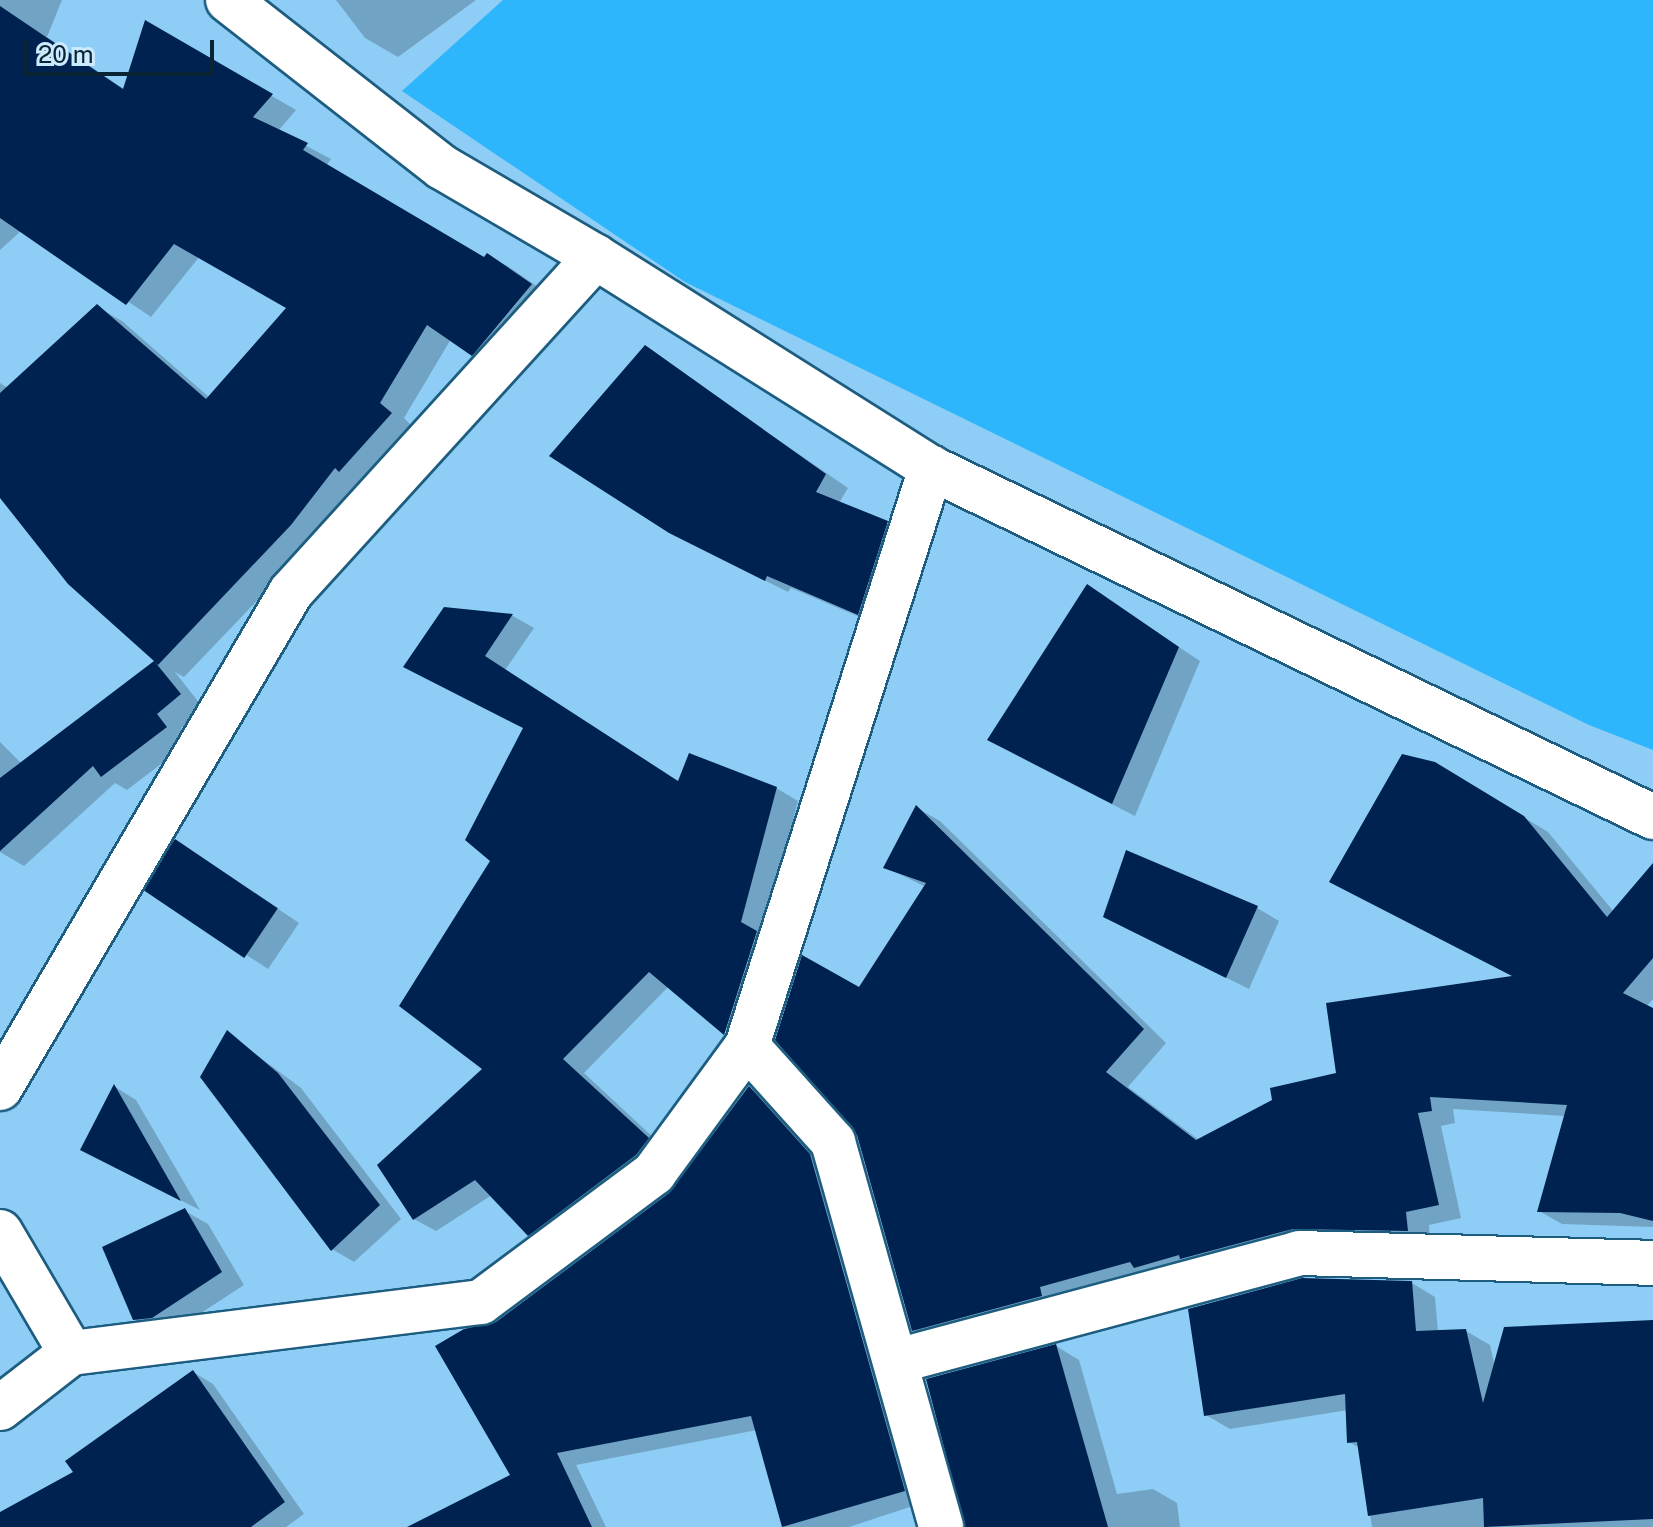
<!DOCTYPE html>
<style>
body{margin:0}
#map{position:relative;width:1653px;height:1527px;overflow:hidden;background:#8ecdf5;font-family:"Public Sans",sans-serif}
div>[style]{position:absolute}
.green>*{inset:0;background:#2db6fb}
.shadow>*{inset:0;background:#0003}
.building>*{inset:0;background:#002250;transform-origin:0 0}
.roads{filter:drop-shadow(2px 0 #1d5d80) drop-shadow(-2px 0 #1d5d80) drop-shadow(0 2px #1d5d80) drop-shadow(0 -2px #1d5d80)}
.minor>*{height:44px;margin:-22px;padding:0 22px;transform-origin:22px;border-radius:22px;background:#fff}
span{translate:-50% -50%;white-space:nowrap;text-align:center;line-height:1.15;-webkit-text-stroke:8px #cbeafe;paint-order:stroke}
.scale{position:absolute;left:24px;top:40px;width:190px;height:36px;box-sizing:border-box;border:4px solid #092432;border-top:0;padding-left:10px;font-size:24px;line-height:28px;white-space:nowrap;color:#092432;-webkit-text-stroke:6px #cbeafe;paint-order:stroke}
</style>
<div id="map">
<div class="green">
<div style="clip-path:polygon(503px 0,1653px 0,1653px 750px,1589px 725px,685px 282px,402px 91px)"></div>
</div>
<div class="shadow">
<div style="clip-path:polygon(0 0,62px 0,47px 37px,125px 90px,146px 23px,296px 110px,278px 131px,331px 159px,326px 166px,485px 259px,488px 255px,512px 269px,555px 299px,497px 369px,451px 339px,404px 418px,415px 429px,365px 484px,360px 481px,316px 539px,184px 677px,175px 672px,204px 709px,181px 728px,191px 741px,127px 790px,115px 783px,24px 866px,0 852px,0 742px,22px 764px,157px 661px,0 495px,0 383px,8px 388px,97px 307px,122px 321px,210px 398px,290px 307px,200px 256px,151px 317px,22px 230px,0 250px)"></div>
<div style="clip-path:polygon(336px 0,476px 0,398px 57px,365px 38px)"></div>
<div style="clip-path:polygon(645px 348px,848px 488px,839px 503px,910px 536px,881px 626px,791px 588px,788px 592px,694px 545px)"></div>
<div style="clip-path:polygon(1088px 587px,1200px 661px,1135px 816px,1012px 753px)"></div>
<div style="clip-path:polygon(445px 609px,513px 616px,534px 628px,505px 670px,680px 783px,776px 788px,798px 801px,762px 936px,745px 1047px,669px 986px,584px 1073px,669px 1152px,551px 1247px,529px 1234px,492px 1195px,436px 1231px,414px 1219px,485px 1069px,493px 860px,525px 729px)"></div>
<div style="clip-path:polygon(1459px 778px,1548px 832px,1614px 912px,1653px 866px,1653px 999px,1646px 1007px,1653px 1010px,1653px 1227px,1562px 1224px,1539px 1211px,1566px 1116px,1453px 1109px,1455px 1123px,1441px 1126px,1461px 1218px,1429px 1225px,1430px 1243px,937px 1343px,914px 1330px,860px 990px,926px 887px,885px 867px,917px 808px,940px 821px,1166px 1043px,1128px 1087px,1199px 1140px,1338px 1074px,1516px 977px)"></div>
<div style="clip-path:polygon(198px 855px,299px 923px,268px 969px,147px 890px)"></div>
<div style="clip-path:polygon(1257px 908px,1279px 921px,1249px 989px,1128px 929px)"></div>
<div style="clip-path:polygon(227px 1033px,301px 1088px,401px 1219px,354px 1262px,332px 1249px)"></div>
<div style="clip-path:polygon(115px 1087px,136px 1100px,200px 1210px,105px 1162px)"></div>
<div style="clip-path:polygon(750px 1088px,770px 1100px,831px 1168px,925px 1502px,849px 1527px,784px 1527px,757px 1430px,576px 1465px,606px 1527px,479px 1527px,513px 1476px,497px 1324px,670px 1194px)"></div>
<div style="clip-path:polygon(185px 1211px,208px 1224px,244px 1285px,175px 1330px,157px 1332px,134px 1319px)"></div>
<div style="clip-path:polygon(1412px 1283px,1435px 1297px,1438px 1332px,1466px 1331px,1490px 1345px,1495px 1367px,1653px 1330px,1653px 1527px,1372px 1527px,1360px 1448px,1349px 1442px,1348px 1410px,1230px 1429px,1206px 1415px)"></div>
<div style="clip-path:polygon(1056px 1346px,1079px 1360px,1117px 1494px,1153px 1489px,1177px 1503px,1180px 1527px,966px 1527px)"></div>
<div style="clip-path:polygon(193px 1372px,213px 1384px,304px 1514px,286px 1527px,0 1527px,0 1514px,76px 1472px)"></div>
</div>
<div class="building">
<div style="clip-path:polygon(0 6px,123px 89px,145px 20px,273px 94px,253px 117px,308px 143px,303px 150px,484px 257px,487px 253px,532px 284px,472px 356px,427px 325px,380px 403px,392px 413px,339px 472px,335px 468px,291px 525px,158px 665px,155px 662px,181px 694px,157px 714px,167px 727px,101px 777px,93px 766px,0 851px,0 778px,154px 661px,68px 584px,0 498px,0 393px,97px 304px,206px 399px,286px 308px,174px 244px,126px 305px,0 218px)"></div>
<div style="clip-path:polygon(645px 345px,826px 474px,816px 492px,888px 521px,858px 615px,767px 576px,765px 581px,669px 533px,549px 456px)"></div>
<div style="clip-path:polygon(1087px 584px,1179px 647px,1112px 804px,987px 740px)"></div>
<div style="clip-path:polygon(444px 607px,513px 614px,485px 656px,678px 781px,689px 753px,777px 787px,741px 922px,757px 931px,724px 1035px,649px 972px,563px 1059px,649px 1138px,636px 1155px,528px 1236px,475px 1180px,413px 1220px,377px 1165px,482px 1069px,399px 1006px,490px 861px,465px 840px,523px 728px,403px 667px)"></div>
<div style="clip-path:polygon(1402px 754px,1435px 762px,1524px 816px,1607px 917px,1653px 863px,1653px 958px,1623px 993px,1653px 1008px,1653px 1221px,1620px 1213px,1537px 1212px,1567px 1105px,1430px 1097px,1432px 1111px,1418px 1113px,1439px 1205px,1406px 1212px,1408px 1231px,1293px 1229px,1180px 1259px,1179px 1255px,1134px 1268px,1130px 1262px,1040px 1287px,1042px 1296px,912px 1331px,857px 1135px,775px 1040px,802px 955px,859px 987px,926px 883px,883px 868px,916px 805px,1144px 1029px,1106px 1072px,1196px 1140px,1272px 1100px,1270px 1088px,1336px 1073px,1326px 1003px,1512px 976px,1329px 882px)"></div>
<div style="left:175px;top:839px;width:124px;height:60px;rotate:34deg"></div>
<div style="clip-path:polygon(1126px 850px,1258px 906px,1226px 978px,1103px 917px)"></div>
<div style="clip-path:polygon(227px 1030px,278px 1073px,380px 1205px,331px 1251px,200px 1077px)"></div>
<div style="clip-path:polygon(114px 1084px,181px 1201px,80px 1150px)"></div>
<div style="clip-path:polygon(749px 1086px,810px 1154px,905px 1491px,782px 1527px,751px 1416px,557px 1453px,592px 1527px,407px 1527px,510px 1475px,435px 1346px,464px 1329px,496px 1322px,669px 1193px)"></div>
<div style="clip-path:polygon(185px 1208px,222px 1272px,152px 1318px,133px 1320px,102px 1247px)"></div>
<div style="clip-path:polygon(1302px 1278px,1412px 1281px,1416px 1331px,1466px 1329px,1483px 1403px,1504px 1327px,1653px 1320px,1653px 1519px,1484px 1527px,1483px 1498px,1368px 1516px,1357px 1442px,1347px 1443px,1345px 1394px,1204px 1416px,1188px 1309px)"></div>
<div style="clip-path:polygon(1056px 1344px,1108px 1527px,965px 1527px,926px 1379px)"></div>
<div style="clip-path:polygon(193px 1370px,285px 1502px,251px 1527px,0 1527px,0 1512px,73px 1472px,65px 1461px)"></div>
</div>
<div class="roads">
<div class="minor">
<div style="left:228px;top:0;width:271px;rotate:38deg"></div>
<div style="left:442px;top:167px;width:178px;rotate:30.3deg"></div>
<div style="left:596px;top:257px;width:396px;rotate:32.2deg"></div>
<div style="left:931px;top:468px;width:802px;rotate:25.8deg"></div>
<div style="left:747px;top:1046px;width:129px;rotate:48.1deg"></div>
<div style="left:833px;top:1142px;width:400px;rotate:74.3deg"></div>
<div style="left:0;top:1088px;width:575px;rotate:-59.6deg"></div>
<div style="left:291px;top:592px;width:453px;rotate:-47.7deg"></div>
<div style="left:0;top:1232px;width:140px;rotate:59.6deg"></div>
<div style="left:897px;top:1361px;width:416px;rotate:-15deg"></div>
<div style="left:1299px;top:1253px;width:354px;rotate:1.6deg"></div>
<div style="left:0;top:1408px;width:90px;rotate:-37.8deg"></div>
<div style="left:71px;top:1353px;width:413px;rotate:-7.1deg"></div>
<div style="left:481px;top:1302px;width:216px;rotate:-36.7deg"></div>
<div style="left:654px;top:1173px;width:157px;rotate:-53.8deg"></div>
<div style="left:747px;top:1046px;width:607px;rotate:-72.34deg"></div>
</div>
</div>
<div class="scale">20 m</div>
</div>
